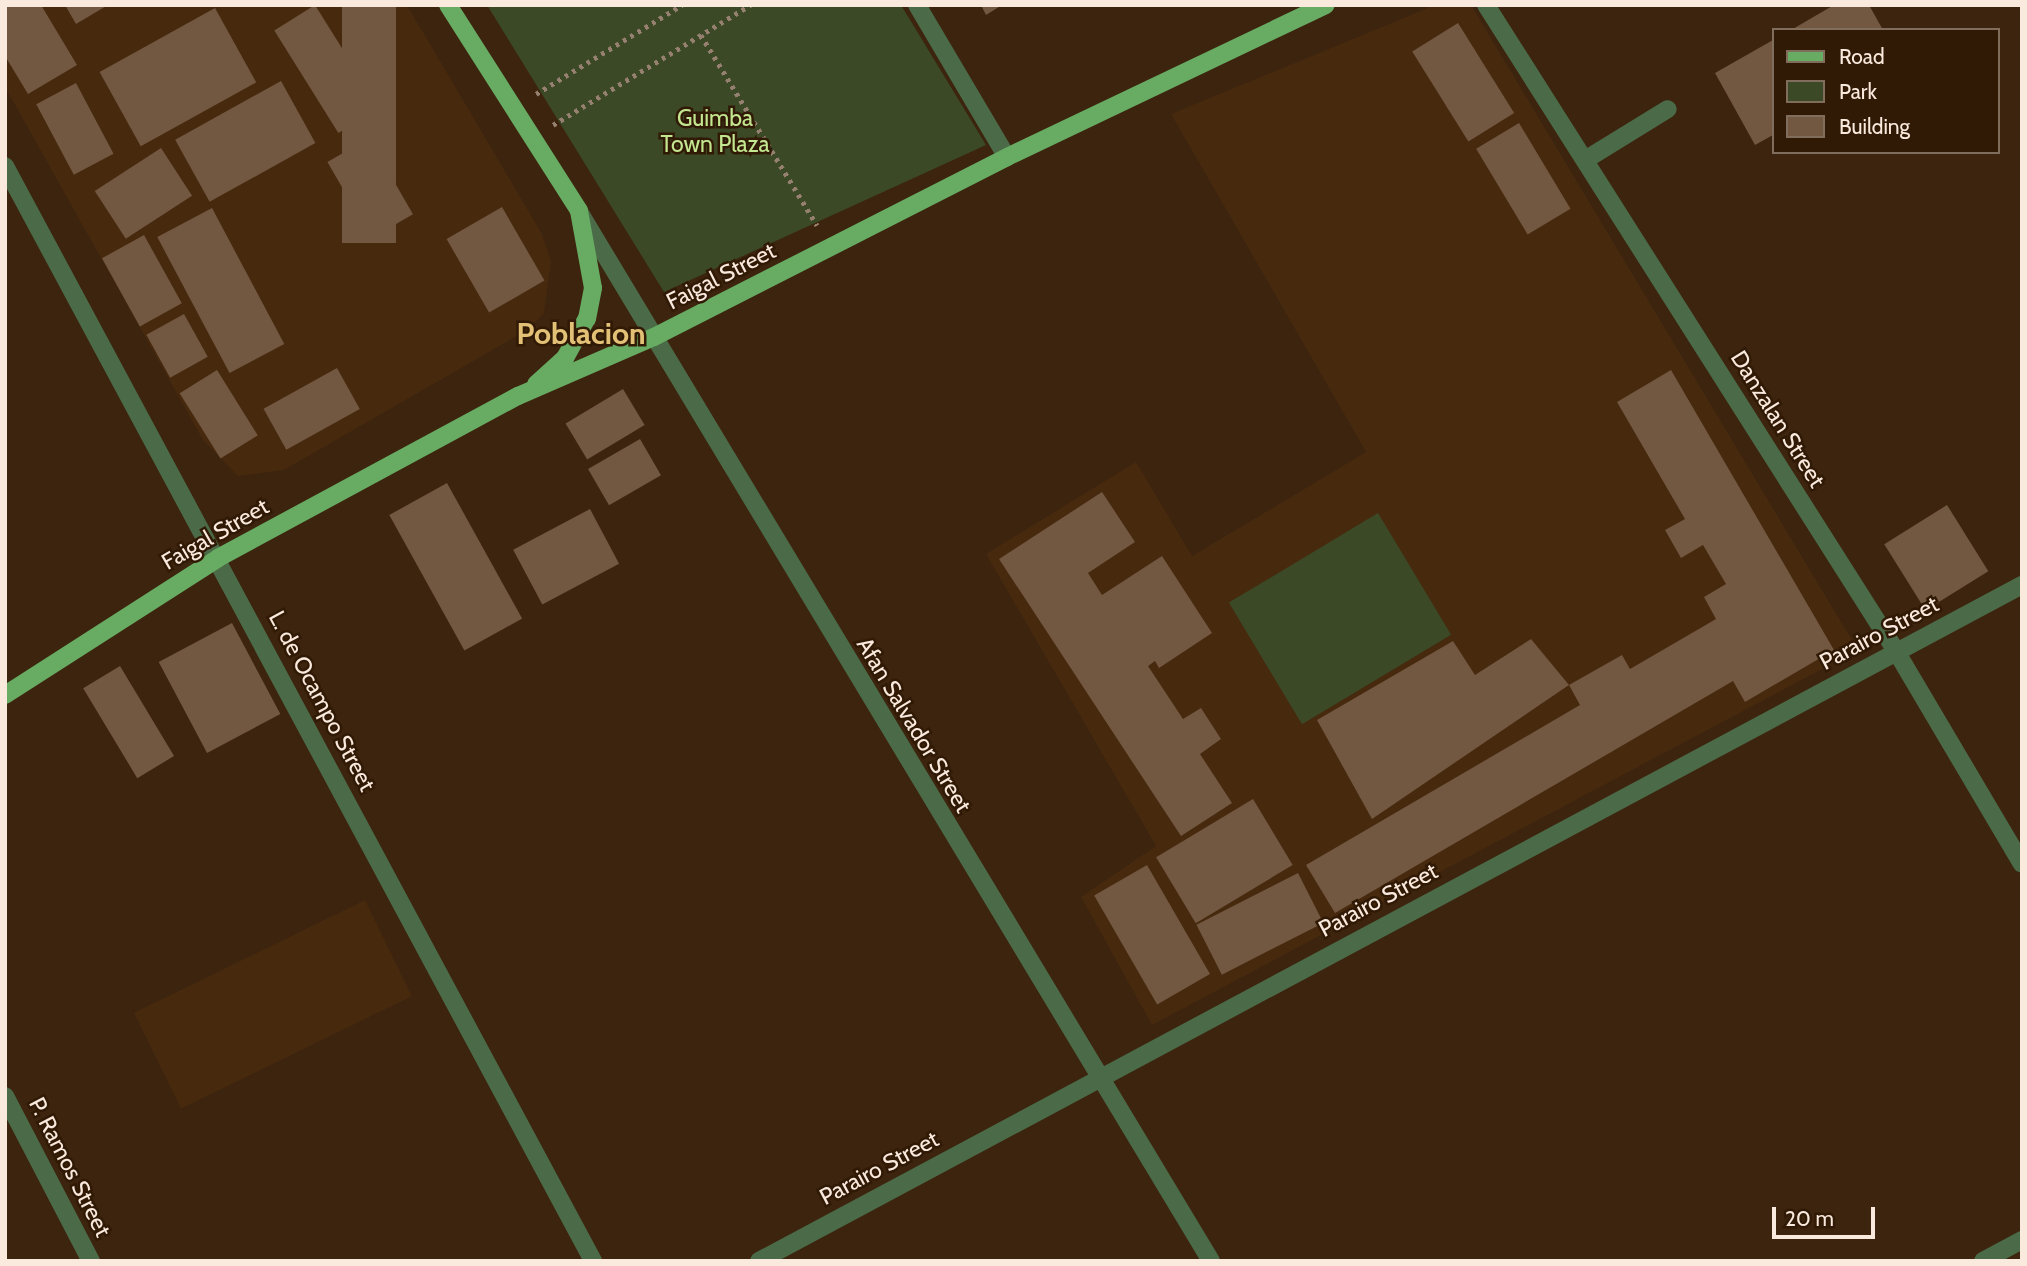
<!DOCTYPE html>
<style>
body{margin:0}
#map{position:relative;width:2027px;height:1266px;overflow:hidden;background:#3c240f;font-family:Cabin,sans-serif}
div>[style]{position:absolute}
.built>*{inset:0;background:#47290e;transform-origin:0 0}
.green>*{inset:0;background:#3b4926;transform-origin:0 0}
.building>*{inset:0;background:#725741;transform-origin:0 0}
.path>*{height:4.5px;margin-top:-2.25px;transform-origin:0;background:repeating-linear-gradient(90deg,#968171 0 3.5px,transparent 0 8.5px)}
.minor>*{height:18px;margin:-9px;padding:0 9px;transform-origin:9px;border-radius:9px;background:#4b6b48}
.major>*{height:18px;margin:-9px;padding:0 9px;transform-origin:9px;border-radius:9px;background:#67ac62}
span{translate:-50% -50%;white-space:nowrap;text-align:center;line-height:1.15;-webkit-text-stroke:5px #311a05;paint-order:stroke}
.park-label{font-size:23px;color:#c3e690}
.street-label{font-size:23px;color:#fae9dd}
.district-label{font-size:30px;color:#e2c177;font-weight:700}
.frame{position:absolute;inset:0;border:7px solid #fae9dd;pointer-events:none}
.legend{position:absolute;left:1772px;top:28px;width:228px;height:126px;box-sizing:border-box;background:#311a05;border:2px solid #816d5b;margin:0;padding:9px 12px;list-style:none;font-size:21px;color:#fae9dd}
.legend li{display:flex;align-items:center;gap:14px;height:35px}
.legend b{width:35px;border:2px solid #816d5b}
.scale{position:absolute;left:1772px;top:1207px;width:103px;height:32px;box-sizing:border-box;border:4px solid #fae9dd;border-top:0;padding-left:9px;font-size:21px;line-height:24px;white-space:nowrap;color:#fae9dd;-webkit-text-stroke:5px #311a05;paint-order:stroke}
</style>
<div id="map">
<div class="built">
<div style="clip-path:polygon(5px 5px,407px 5px,542px 234px,551px 261px,544px 313px,529px 329px,284px 470px,238px 476px,203px 440px,5px 87px)"></div>
<div style="clip-path:polygon(1435px 5px,1471px 5px,1858px 650px,1152px 1025px,1081px 897px,1156px 846px,986px 554px,1136px 462px,1192px 556px,1366px 452px,1171px 114px)"></div>
<div style="left:365px;top:900px;width:107px;height:257px;rotate:64deg"></div>
</div>
<div class="green">
<div style="clip-path:polygon(487px 5px,901px 5px,986px 145px,664px 292px)"></div>
<div style="left:1378px;top:513px;width:142px;height:174px;rotate:59deg"></div>
</div>
<div class="building">
<div style="clip-path:polygon(5px 5px,41px 5px,77px 65px,28px 94px,5px 56px)"></div>
<div style="clip-path:polygon(65px 5px,108px 5px,76px 24px)"></div>
<div style="left:315px;top:5px;width:121px;height:48px;rotate:58deg"></div>
<div style="left:342px;top:5px;width:54px;height:238px"></div>
<div style="clip-path:polygon(981px 5px,1002px 5px,986px 15px)"></div>
<div style="clip-path:polygon(1834px 5px,1869px 5px,1883px 30px,1791px 30px)"></div>
<div style="left:215px;top:8px;width:85px;height:132px;rotate:61deg"></div>
<div style="left:1458px;top:23px;width:106px;height:54px;rotate:58deg"></div>
<div style="clip-path:polygon(1773px 40px,1773px 135px,1755px 145px,1715px 73px)"></div>
<div style="left:281px;top:81px;width:71px;height:121px;rotate:61deg"></div>
<div style="left:76px;top:83px;width:80px;height:45px;rotate:62deg"></div>
<div style="left:1519px;top:123px;width:100px;height:50px;rotate:59deg"></div>
<div style="left:369px;top:138px;width:88px;height:48px;rotate:60deg"></div>
<div style="left:161px;top:148px;width:57px;height:79px;rotate:57deg"></div>
<div style="left:502px;top:207px;width:85px;height:64px;rotate:60deg"></div>
<div style="left:212px;top:208px;width:154px;height:62px;rotate:62deg"></div>
<div style="left:144px;top:235px;width:78px;height:48px;rotate:61deg"></div>
<div style="left:184px;top:314px;width:49px;height:43px;rotate:61deg"></div>
<div style="left:337px;top:368px;width:47px;height:84px;rotate:61deg"></div>
<div style="left:217px;top:370px;width:77px;height:44px;rotate:58deg"></div>
<div style="clip-path:polygon(1671px 370px,1834px 650px,1745px 702px,1733px 681px,1335px 913px,1306px 865px,1580px 705px,1569px 685px,1622px 655px,1630px 669px,1716px 619px,1704px 597px,1726px 584px,1703px 545px,1681px 558px,1665px 530px,1685px 519px,1617px 402px)"></div>
<div style="left:623px;top:389px;width:42px;height:67px;rotate:59deg"></div>
<div style="left:640px;top:439px;width:42px;height:60px;rotate:60deg"></div>
<div style="left:447px;top:483px;width:155px;height:66px;rotate:61deg"></div>
<div style="clip-path:polygon(1102px 492px,1135px 542px,1088px 573px,1102px 595px,1162px 556px,1212px 633px,1159px 668px,1155px 661px,1148px 666px,1183px 719px,1201px 708px,1221px 739px,1200px 754px,1232px 803px,1181px 836px,999px 559px)"></div>
<div style="left:1947px;top:505px;width:78px;height:74px;rotate:58deg"></div>
<div style="left:590px;top:509px;width:62px;height:87px;rotate:62deg"></div>
<div style="left:232px;top:623px;width:103px;height:83px;rotate:62deg"></div>
<div style="clip-path:polygon(1531px 639px,1569px 685px,1372px 819px,1317px 720px,1453px 641px,1475px 675px)"></div>
<div style="left:120px;top:666px;width:105px;height:43px;rotate:59deg"></div>
<div style="left:1253px;top:799px;width:77px;height:113px;rotate:59deg"></div>
<div style="left:1147px;top:865px;width:126px;height:61px;rotate:60deg"></div>
<div style="left:1298px;top:873px;width:56px;height:114px;rotate:63deg"></div>
</div>
<div class="path">
<div style="left:701px;top:35px;width:223px;rotate:58.6deg"></div>
<div style="left:536px;top:94px;width:171px;rotate:-31.4deg"></div>
<div style="left:553px;top:125px;width:231px;rotate:-31.3deg"></div>
</div>
<div class="minor">
<div style="left:917px;top:5px;width:177px;rotate:59.4deg"></div>
<div style="left:1486px;top:5px;width:765px;rotate:57.6deg"></div>
<div style="left:1896px;top:651px;width:247px;rotate:59.4deg"></div>
<div style="left:1585px;top:160px;width:97px;rotate:-31.6deg"></div>
<div style="left:5px;top:166px;width:1243px;rotate:61.76deg"></div>
<div style="left:581px;top:215px;width:1221px;rotate:58.94deg"></div>
<div style="left:5px;top:1096px;width:186px;rotate:62.5deg"></div>
<div style="left:759px;top:1261px;width:1433px;rotate:-28.16deg"></div>
<div style="left:1983px;top:1261px;width:44px;rotate:-28.3deg"></div>
</div>
<div class="major">
<div style="left:448px;top:5px;width:244px;rotate:57.5deg"></div>
<div style="left:579px;top:211px;width:78px;rotate:79.7deg"></div>
<div style="left:593px;top:288px;width:31px;rotate:101deg"></div>
<div style="left:587px;top:318px;width:46px;rotate:118.8deg"></div>
<div style="left:565px;top:358px;width:39px;rotate:138deg"></div>
<div style="left:5px;top:695px;width:253px;rotate:-32.7deg"></div>
<div style="left:218px;top:558px;width:341px;rotate:-28.4deg"></div>
<div style="left:518px;top:396px;width:148px;rotate:-23.5deg"></div>
<div style="left:654px;top:337px;width:396px;rotate:-27deg"></div>
<div style="left:1007px;top:157px;width:353px;rotate:-25.5deg"></div>
</div>
<div class="park-label">
<span style="left:715px;top:131px">Guimba<br>Town Plaza</span>
</div>
<div class="street-label">
<span style="left:721px;top:276px;rotate:-27deg">Faigal Street</span>
<span style="left:1778px;top:419px;rotate:58deg">Danzalan Street</span>
<span style="left:215px;top:534px;rotate:-30deg">Faigal Street</span>
<span style="left:1879px;top:633px;rotate:-28deg">Parairo Street</span>
<span style="left:322px;top:701px;rotate:62deg">L. de Ocampo Street</span>
<span style="left:914px;top:725px;rotate:59deg">Afan Salvador Street</span>
<span style="left:1378px;top:900px;rotate:-28deg">Parairo Street</span>
<span style="left:70px;top:1167px;rotate:63deg">P. Ramos Street</span>
<span style="left:879px;top:1168px;rotate:-28deg">Parairo Street</span>
</div>
<div class="district-label">
<span style="left:581px;top:334px">Poblacion</span>
</div>
<div class="frame"></div>
<ul class="legend">
<li><b style="height:9px;background:#67ac62"></b>Road</li>
<li><b style="height:19px;background:#3b4926"></b>Park</li>
<li><b style="height:19px;background:#725741"></b>Building</li>
</ul>
<div class="scale">20 m</div>
</div>
